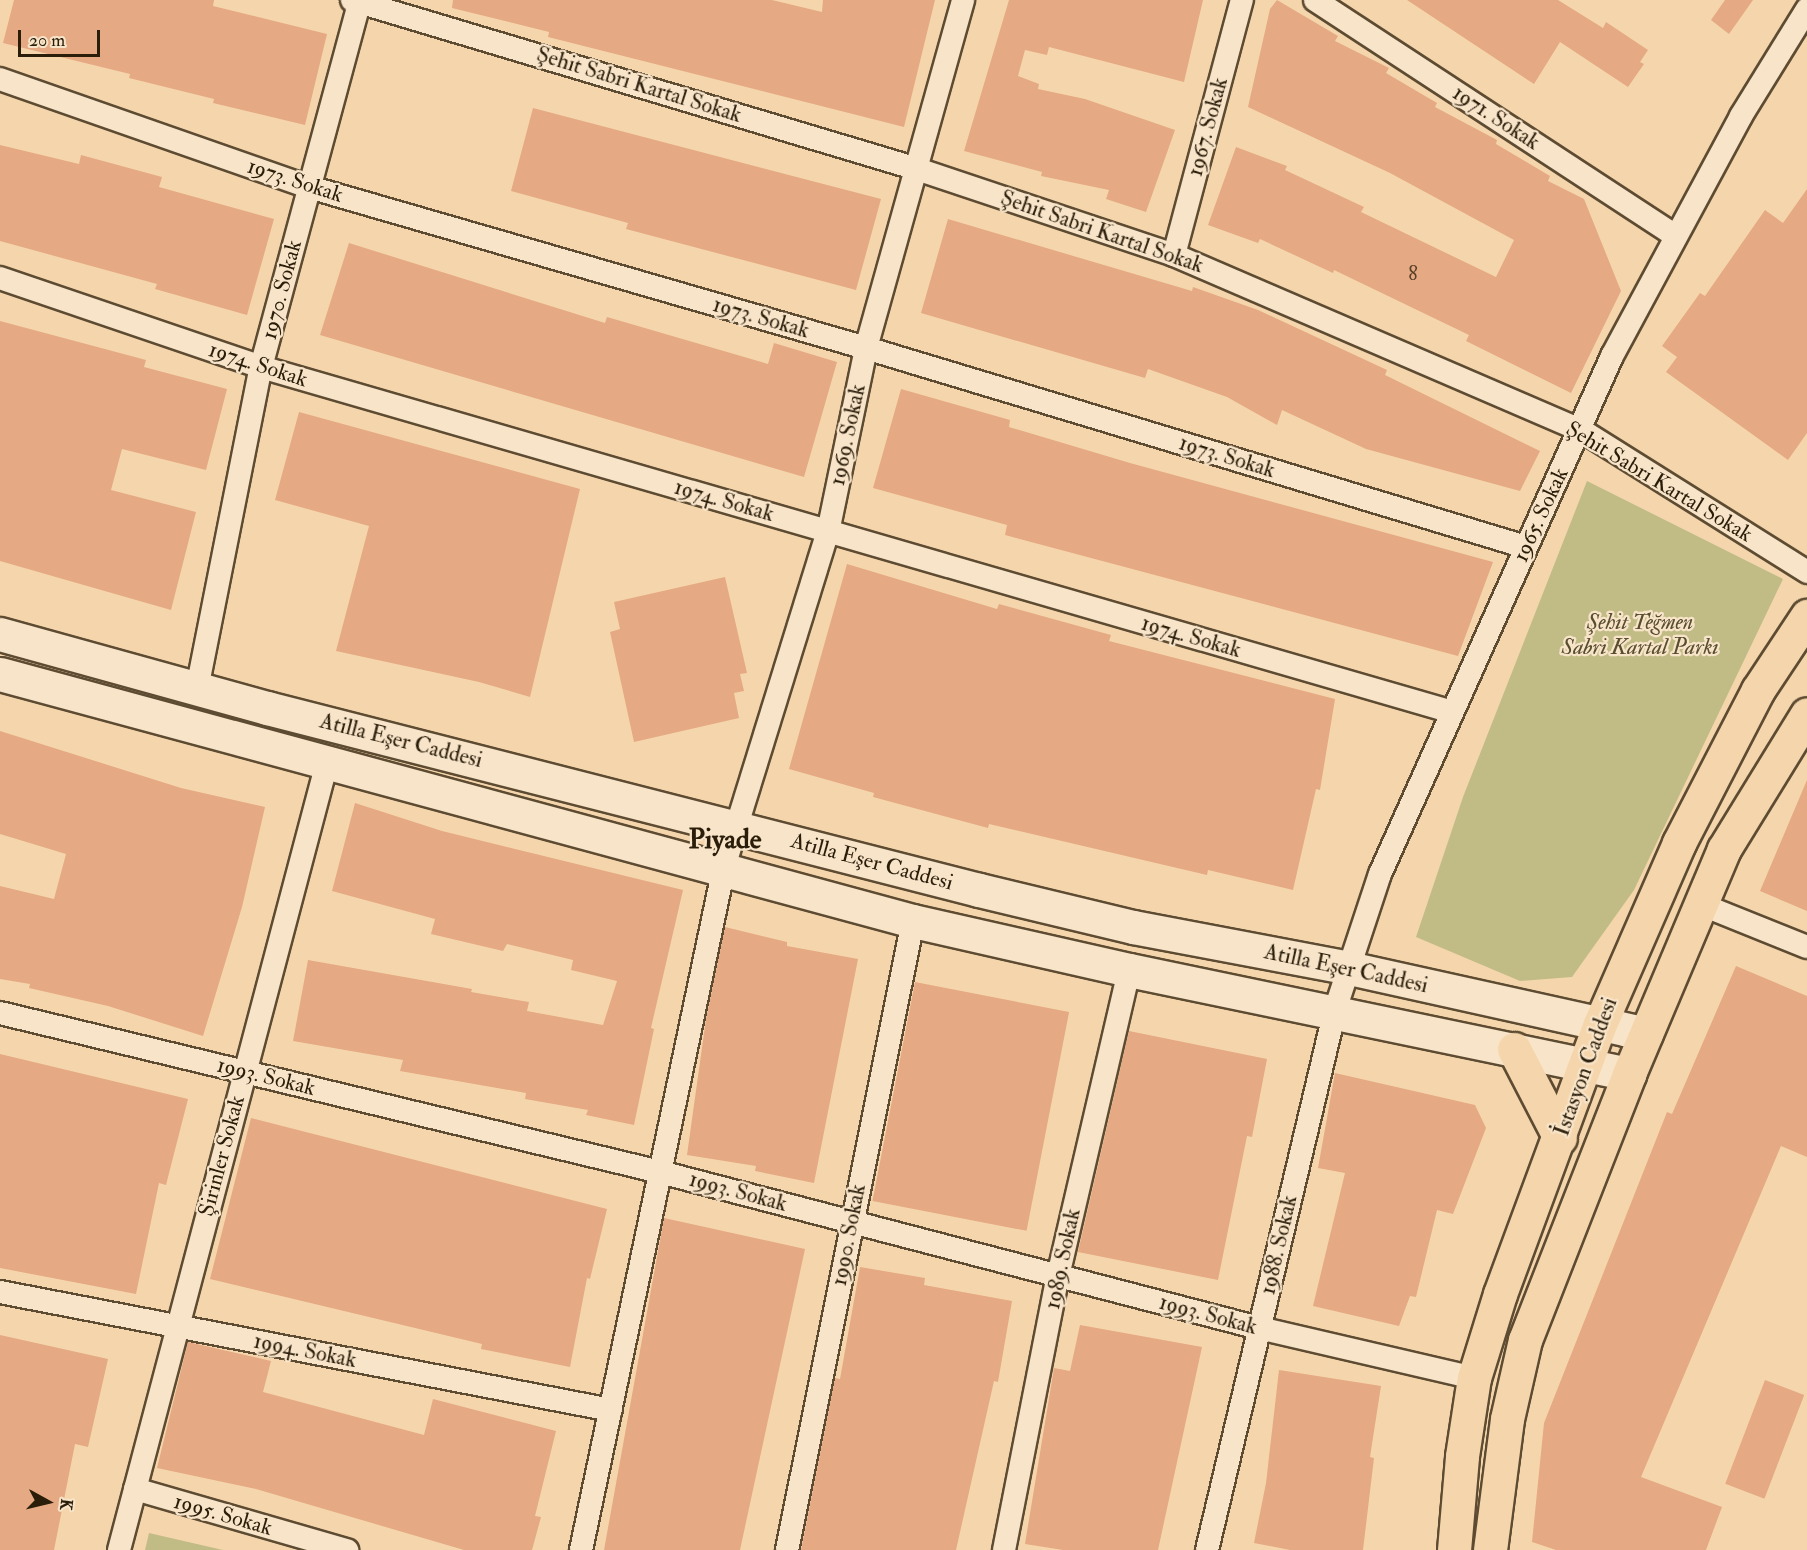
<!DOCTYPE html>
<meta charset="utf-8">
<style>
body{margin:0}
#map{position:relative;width:1807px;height:1550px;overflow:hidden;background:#f5d6ac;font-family:"IM FELL Double Pica",serif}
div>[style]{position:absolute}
.green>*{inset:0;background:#c1bc86}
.building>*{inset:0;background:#e5a983;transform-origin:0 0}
.roads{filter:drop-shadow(2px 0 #5d4b32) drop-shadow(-2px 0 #5d4b32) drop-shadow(0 2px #5d4b32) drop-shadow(0 -2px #5d4b32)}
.street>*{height:22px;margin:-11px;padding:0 11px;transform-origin:11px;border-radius:11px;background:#f8e4c9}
.secondary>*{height:33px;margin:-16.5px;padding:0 16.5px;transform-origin:16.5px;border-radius:16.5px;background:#f8e4c9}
.primary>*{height:33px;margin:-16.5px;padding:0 16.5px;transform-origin:16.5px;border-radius:16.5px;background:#f5d6ac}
span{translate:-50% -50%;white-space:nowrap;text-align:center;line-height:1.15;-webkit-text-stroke:4.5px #f8e4c9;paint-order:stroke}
.number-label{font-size:20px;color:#594028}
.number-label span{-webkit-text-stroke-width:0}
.street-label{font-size:22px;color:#2a1d0a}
.park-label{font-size:22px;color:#574d2f;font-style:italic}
.district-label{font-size:28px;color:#2a1d0a;font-weight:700}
.north{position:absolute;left:18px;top:1472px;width:60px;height:60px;-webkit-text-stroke:4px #f8e4c9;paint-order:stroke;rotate:98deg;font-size:16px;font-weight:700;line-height:24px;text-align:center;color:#2a1d0a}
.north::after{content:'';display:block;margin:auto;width:21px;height:27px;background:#2a1d0a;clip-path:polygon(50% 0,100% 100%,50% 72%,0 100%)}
.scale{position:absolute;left:18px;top:30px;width:82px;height:27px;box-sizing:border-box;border:3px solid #2a1d0a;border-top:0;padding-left:8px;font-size:18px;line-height:21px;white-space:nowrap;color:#2a1d0a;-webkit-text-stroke:4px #f8e4c9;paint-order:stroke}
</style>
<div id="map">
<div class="green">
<div style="clip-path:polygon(1587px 481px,1783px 579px,1634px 890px,1572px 977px,1520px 981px,1416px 937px,1463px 797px)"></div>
<div style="clip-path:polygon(149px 1533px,223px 1550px,145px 1550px)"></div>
</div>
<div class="building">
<div style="clip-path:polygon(14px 0,214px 0,213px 6px,327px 34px,305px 125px,213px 103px,214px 99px,129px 78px,130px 74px,3px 43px)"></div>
<div style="clip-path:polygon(453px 0,772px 0,822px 12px,823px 0,935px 0,904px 127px,548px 37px,549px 32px,452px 8px)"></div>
<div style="clip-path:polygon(1009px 0,1203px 0,1184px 82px,1049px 47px,1047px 55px,1025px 50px,1018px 76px,1039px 84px,1038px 89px,1085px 99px,1175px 130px,1146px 212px,1106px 199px,1109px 190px,1041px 176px,1042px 172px,964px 151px)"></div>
<div style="clip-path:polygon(1277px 0,1338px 36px,1335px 41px,1389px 68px,1386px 73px,1437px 103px,1435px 107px,1497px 140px,1496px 144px,1550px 176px,1548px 181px,1584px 199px,1621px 291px,1571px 393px,1466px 341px,1469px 335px,1334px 270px,1333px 273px,1260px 239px,1258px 243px,1208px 225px,1236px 147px,1287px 166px,1285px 170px,1364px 207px,1361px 212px,1496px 277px,1514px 240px,1390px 173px,1248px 107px,1270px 9px)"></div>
<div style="clip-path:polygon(1407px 0,1558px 0,1603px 28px,1606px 22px,1648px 50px,1640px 62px,1644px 64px,1628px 87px,1560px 42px,1534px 84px)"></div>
<div style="clip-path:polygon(1725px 0,1753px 0,1729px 34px,1711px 20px)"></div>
<div style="clip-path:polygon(533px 108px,881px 199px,856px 290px,626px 229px,628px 223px,511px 191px)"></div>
<div style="clip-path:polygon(0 145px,79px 164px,81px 155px,162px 177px,159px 187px,274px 219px,247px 315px,155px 289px,157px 284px,0 241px)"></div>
<div style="clip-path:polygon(1807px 189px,1807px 433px,1788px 460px,1666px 372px,1677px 357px,1662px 346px,1700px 293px,1705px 296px,1765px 210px,1783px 223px)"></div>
<div style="clip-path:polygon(948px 219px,1192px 291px,1193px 287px,1258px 310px,1387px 370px,1385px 375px,1540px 451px,1520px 491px,1366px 449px,1282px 410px,1277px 425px,1227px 397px,1148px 369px,1145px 378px,921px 313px)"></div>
<div style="clip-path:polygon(349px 243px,605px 323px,607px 317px,768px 364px,774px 343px,837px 362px,804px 477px,320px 335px)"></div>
<div style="clip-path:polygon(0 321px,146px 360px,144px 367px,227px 389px,206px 470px,122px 449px,111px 490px,196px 512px,171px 610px,0 561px)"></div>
<div style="clip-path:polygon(901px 389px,1010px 420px,1009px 427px,1130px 463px,1493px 562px,1458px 656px,1005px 535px,1007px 525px,873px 488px)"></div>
<div style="clip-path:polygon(299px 412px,580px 489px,530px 697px,479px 682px,336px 651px,369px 526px,275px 500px)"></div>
<div style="clip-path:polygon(847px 564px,997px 609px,999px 604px,1111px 635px,1109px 641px,1335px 699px,1320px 790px,1316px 789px,1293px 890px,1208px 870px,1207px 875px,989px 824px,988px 828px,873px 797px,874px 793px,789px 769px)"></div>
<div style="clip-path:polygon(725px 577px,747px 673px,740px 674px,744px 691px,734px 693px,739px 718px,634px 742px,610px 632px,620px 629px,614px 602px)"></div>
<div style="clip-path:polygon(0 731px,181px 788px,265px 807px,242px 907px,203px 1036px,108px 1006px,29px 988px,30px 984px,0 979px,0 886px,54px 899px,66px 854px,0 834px)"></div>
<div style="clip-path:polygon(1807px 780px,1807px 911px,1760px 891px)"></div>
<div style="clip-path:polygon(355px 803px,442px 831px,683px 890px,651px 1028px,654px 1029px,634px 1125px,586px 1115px,588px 1110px,525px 1099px,526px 1093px,400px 1071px,403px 1060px,293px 1041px,308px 960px,472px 989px,471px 992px,529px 1002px,527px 1011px,603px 1025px,617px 981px,571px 970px,573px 960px,507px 944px,503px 951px,431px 934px,435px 919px,332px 891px)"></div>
<div style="clip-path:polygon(725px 927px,787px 942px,787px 946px,858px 959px,814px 1183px,755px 1171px,756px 1166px,687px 1155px,706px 1019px)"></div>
<div style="clip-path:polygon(1736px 966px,1807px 996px,1807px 1157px,1781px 1146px,1641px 1477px,1722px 1507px,1706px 1550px,1556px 1550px,1532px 1542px,1544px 1423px,1667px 1112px,1672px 1114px)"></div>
<div style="left:915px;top:982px;width:157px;height:223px;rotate:11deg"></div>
<div style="clip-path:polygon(1129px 1031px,1267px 1059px,1252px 1137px,1247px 1136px,1218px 1280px,1078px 1252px)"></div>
<div style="clip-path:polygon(0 1054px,188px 1099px,166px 1185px,159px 1183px,136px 1294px,0 1268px)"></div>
<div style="clip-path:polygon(1335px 1073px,1475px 1105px,1486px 1128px,1453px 1214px,1437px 1210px,1416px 1297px,1410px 1296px,1399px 1326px,1313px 1306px,1345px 1173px,1318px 1168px)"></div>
<div style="clip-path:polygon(251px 1118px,607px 1209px,590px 1279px,587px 1278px,570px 1367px,481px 1349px,482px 1344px,210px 1279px)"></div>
<div style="clip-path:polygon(664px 1218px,805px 1249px,740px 1550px,604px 1550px)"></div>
<div style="clip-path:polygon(860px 1267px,925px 1278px,924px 1285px,1012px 1301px,998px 1382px,994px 1381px,956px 1550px,801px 1550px,835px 1378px,840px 1379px)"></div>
<div style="clip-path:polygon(1080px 1325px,1202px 1347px,1158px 1550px,1063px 1550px,1025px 1544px,1054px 1368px,1070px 1371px)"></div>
<div style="clip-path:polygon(0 1335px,108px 1359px,88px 1447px,75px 1444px,54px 1550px,0 1550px)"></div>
<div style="clip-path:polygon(188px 1342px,271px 1361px,263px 1392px,424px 1435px,433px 1399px,556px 1431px,535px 1516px,541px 1517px,532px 1550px,464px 1550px,256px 1489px,157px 1468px)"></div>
<div style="clip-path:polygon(1279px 1370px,1381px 1386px,1370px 1457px,1374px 1458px,1363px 1550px,1290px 1550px,1254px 1543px,1266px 1483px)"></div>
<div style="left:1765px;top:1380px;width:42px;height:111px;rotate:21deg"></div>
</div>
<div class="roads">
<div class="street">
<div style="left:352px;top:0;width:587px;rotate:16.64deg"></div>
<div style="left:914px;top:168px;width:274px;rotate:18.5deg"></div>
<div style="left:1174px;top:255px;width:443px;rotate:23.3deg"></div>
<div style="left:1581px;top:430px;width:267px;rotate:32.1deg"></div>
<div style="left:1315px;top:0;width:431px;rotate:33.2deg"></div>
<div style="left:0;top:79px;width:327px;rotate:19.3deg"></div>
<div style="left:309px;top:187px;width:580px;rotate:16.12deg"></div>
<div style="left:866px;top:348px;width:689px;rotate:16.78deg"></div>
<div style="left:1174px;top:255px;width:264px;rotate:-75.1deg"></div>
<div style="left:0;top:278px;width:276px;rotate:18.8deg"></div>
<div style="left:261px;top:367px;width:1240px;rotate:16.15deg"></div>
<div style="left:197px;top:689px;width:328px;rotate:-78.8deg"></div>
<div style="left:261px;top:367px;width:380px;rotate:-74.9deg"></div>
<div style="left:1700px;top:904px;width:115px;rotate:21.9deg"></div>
<div style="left:0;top:1013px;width:679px;rotate:13.54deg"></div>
<div style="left:660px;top:1172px;width:619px;rotate:14.6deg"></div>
<div style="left:1259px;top:1328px;width:221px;rotate:13.1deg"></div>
<div style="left:0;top:1292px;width:622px;rotate:10.93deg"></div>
<div style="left:135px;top:1489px;width:221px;rotate:16.1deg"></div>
<div style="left:119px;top:1550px;width:814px;rotate:-75.2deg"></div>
<div style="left:581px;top:1550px;width:698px;rotate:-78.17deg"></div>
<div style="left:724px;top:867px;width:351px;rotate:-72.8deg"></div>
<div style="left:828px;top:532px;width:188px;rotate:-78.3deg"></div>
<div style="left:866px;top:348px;width:361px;rotate:-74.4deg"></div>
<div style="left:787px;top:1550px;width:641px;rotate:-78.67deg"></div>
<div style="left:1004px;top:1550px;width:279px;rotate:-78.9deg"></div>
<div style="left:1058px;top:1276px;width:314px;rotate:-76.9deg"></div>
<div style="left:1207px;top:1550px;width:555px;rotate:-76.66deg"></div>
<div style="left:1335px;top:1010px;width:143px;rotate:-71.7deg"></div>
<div style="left:1380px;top:874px;width:568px;rotate:-65.87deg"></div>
<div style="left:1612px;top:356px;width:272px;rotate:-61.7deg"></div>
<div style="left:1741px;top:116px;width:126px;rotate:-58.3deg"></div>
</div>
<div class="secondary">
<div style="left:0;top:634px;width:277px;rotate:15.5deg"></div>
<div style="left:267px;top:708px;width:735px;rotate:14.34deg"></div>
<div style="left:979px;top:890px;width:158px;rotate:13.5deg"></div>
<div style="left:1133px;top:927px;width:220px;rotate:10.7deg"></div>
<div style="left:1349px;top:968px;width:304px;rotate:12.5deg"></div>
<div style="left:0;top:674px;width:946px;rotate:15.14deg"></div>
<div style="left:913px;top:921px;width:221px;rotate:12.8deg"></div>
<div style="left:1129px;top:970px;width:511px;rotate:11.75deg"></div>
</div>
<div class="primary">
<div style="left:1514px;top:1049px;width:100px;rotate:62.7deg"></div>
<div style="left:1454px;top:1550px;width:94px;rotate:-85.1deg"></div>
<div style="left:1462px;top:1456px;width:79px;rotate:-81.3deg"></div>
<div style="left:1474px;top:1378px;width:88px;rotate:-72.8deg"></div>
<div style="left:1500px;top:1294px;width:288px;rotate:-69.7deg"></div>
<div style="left:1600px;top:1024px;width:197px;rotate:-66.4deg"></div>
<div style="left:1679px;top:843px;width:172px;rotate:-62.7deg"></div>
<div style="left:1758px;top:690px;width:89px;rotate:-56.5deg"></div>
<div style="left:1490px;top:1550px;width:132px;rotate:-82.6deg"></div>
<div style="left:1507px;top:1419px;width:81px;rotate:-77.2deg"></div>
<div style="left:1525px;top:1340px;width:286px;rotate:-68.6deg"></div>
<div style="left:1629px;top:1074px;width:244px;rotate:-67.1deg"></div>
<div style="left:1724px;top:849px;width:158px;rotate:-58.4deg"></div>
</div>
</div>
<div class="number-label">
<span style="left:1413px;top:273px">8</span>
</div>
<div class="street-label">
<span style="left:639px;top:85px;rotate:17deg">Şehit Sabri Kartal Sokak</span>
<span style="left:1496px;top:118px;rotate:33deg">1971. Sokak</span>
<span style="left:1208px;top:127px;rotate:-75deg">1967. Sokak</span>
<span style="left:295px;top:181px;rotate:18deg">1973. Sokak</span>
<span style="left:1102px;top:232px;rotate:19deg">Şehit Sabri Kartal Sokak</span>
<span style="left:282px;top:290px;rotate:-75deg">1970. Sokak</span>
<span style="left:761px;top:318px;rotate:16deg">1973. Sokak</span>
<span style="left:258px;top:365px;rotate:18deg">1974. Sokak</span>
<span style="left:848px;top:435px;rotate:-78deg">1969. Sokak</span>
<span style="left:1227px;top:457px;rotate:17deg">1973. Sokak</span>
<span style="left:1659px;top:482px;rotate:31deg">Şehit Sabri Kartal Sokak</span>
<span style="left:724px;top:501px;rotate:16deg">1974. Sokak</span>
<span style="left:1541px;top:515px;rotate:-65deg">1965. Sokak</span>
<span style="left:1191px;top:637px;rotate:16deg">1974. Sokak</span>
<span style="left:401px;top:741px;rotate:14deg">Atilla Eşer Caddesi</span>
<span style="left:872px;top:862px;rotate:15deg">Atilla Eşer Caddesi</span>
<span style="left:1346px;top:969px;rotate:12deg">Atilla Eşer Caddesi</span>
<span style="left:1586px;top:1067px;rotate:-70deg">İstasyon Caddesi</span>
<span style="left:266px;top:1077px;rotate:14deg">1993. Sokak</span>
<span style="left:222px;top:1156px;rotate:-75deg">Şirinler Sokak</span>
<span style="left:738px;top:1192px;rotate:15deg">1993. Sokak</span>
<span style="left:849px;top:1235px;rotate:-79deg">1990. Sokak</span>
<span style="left:1279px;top:1245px;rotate:-77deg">1988. Sokak</span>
<span style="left:1063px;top:1259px;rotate:-78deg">1989. Sokak</span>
<span style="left:1208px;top:1315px;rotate:15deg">1993. Sokak</span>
<span style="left:305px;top:1351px;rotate:11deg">1994. Sokak</span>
<span style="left:223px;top:1515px;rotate:16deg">1995. Sokak</span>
</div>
<div class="park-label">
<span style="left:1640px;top:635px">Şehit Teğmen<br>Sabri Kartal Parkı</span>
</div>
<div class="district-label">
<span style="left:725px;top:840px">Piyade</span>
</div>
<div class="north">K</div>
<div class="scale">20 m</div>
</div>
